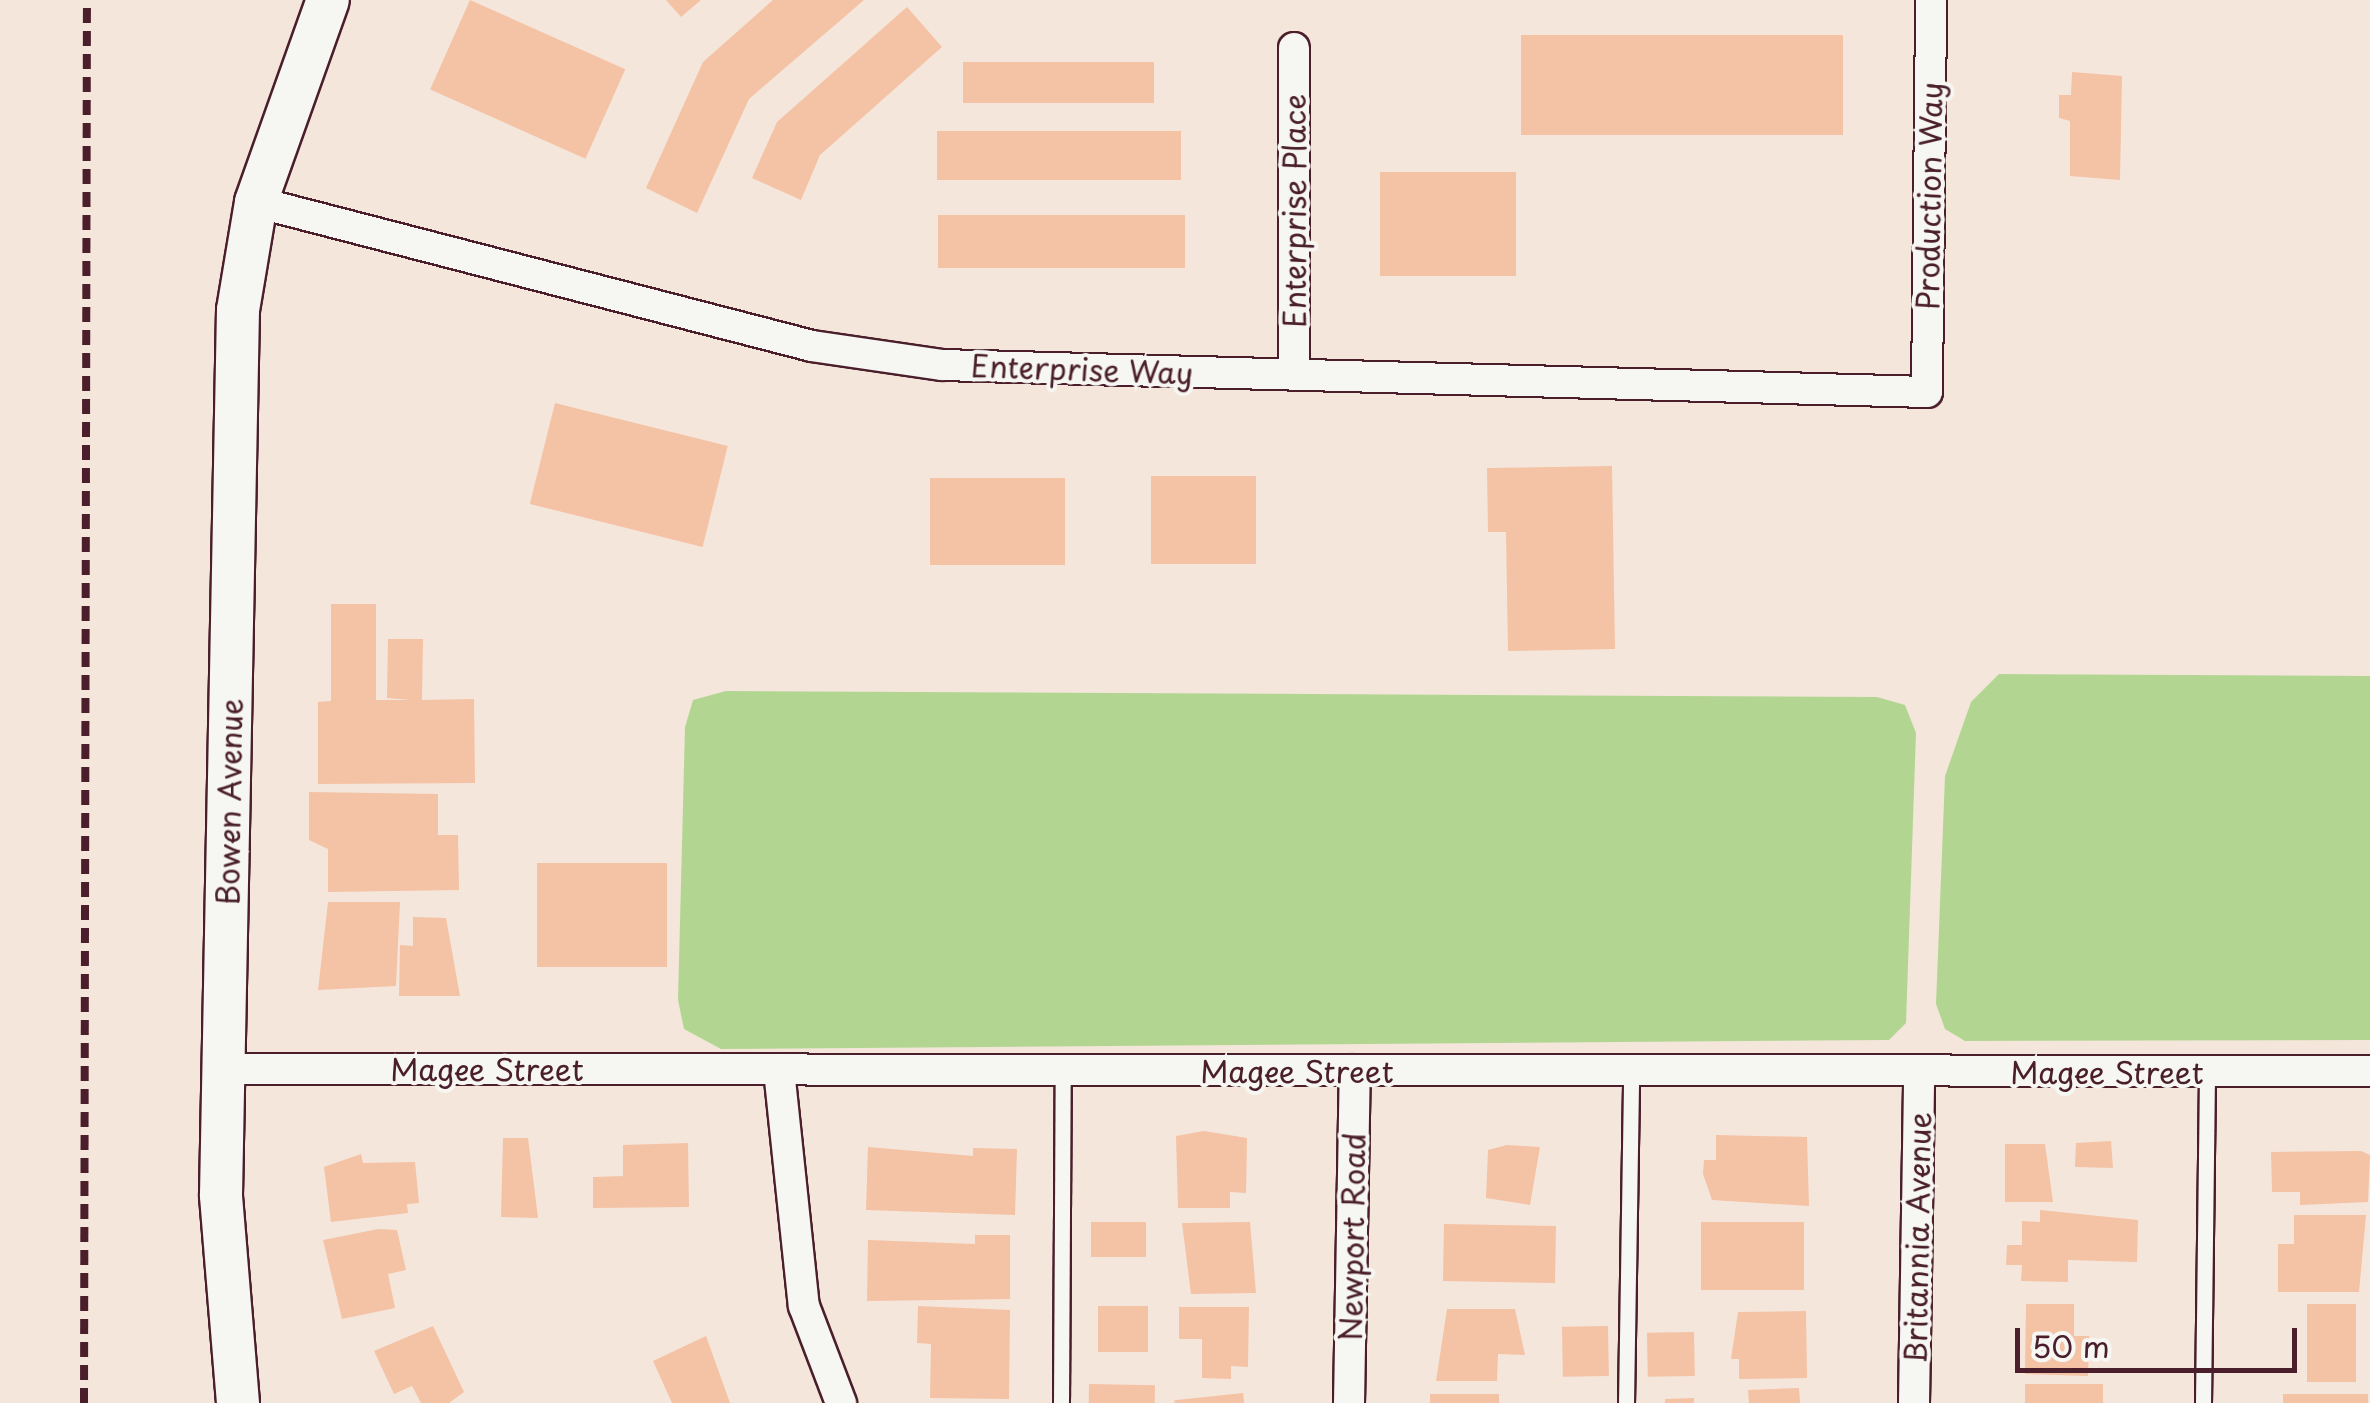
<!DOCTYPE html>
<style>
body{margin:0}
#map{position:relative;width:2370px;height:1403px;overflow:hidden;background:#f5e6db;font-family:"Playpen Sans",sans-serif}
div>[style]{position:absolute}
.green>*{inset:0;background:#b2d692}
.building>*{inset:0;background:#f4c2a5;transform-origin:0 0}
.roads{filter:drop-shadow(2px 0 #4a1f2b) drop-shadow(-2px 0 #4a1f2b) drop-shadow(0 2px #4a1f2b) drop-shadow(0 -2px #4a1f2b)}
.lane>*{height:15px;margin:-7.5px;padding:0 7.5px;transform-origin:7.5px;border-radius:7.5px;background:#f6f6f2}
.street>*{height:30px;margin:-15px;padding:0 15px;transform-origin:15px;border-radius:15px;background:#f6f6f2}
.secondary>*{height:42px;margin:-21px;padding:0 21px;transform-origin:21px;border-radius:21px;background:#f6f6f2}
.rail>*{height:8px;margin-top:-4px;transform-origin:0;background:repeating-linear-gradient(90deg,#4a1f2b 0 15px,transparent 0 23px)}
span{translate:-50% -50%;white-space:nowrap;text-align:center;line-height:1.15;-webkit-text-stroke:8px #f6f6f2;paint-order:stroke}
.street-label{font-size:30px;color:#4a1f2b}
.scale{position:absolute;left:2015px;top:1328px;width:282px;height:45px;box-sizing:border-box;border:5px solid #4a1f2b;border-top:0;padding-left:12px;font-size:30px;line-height:35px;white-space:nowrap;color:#4a1f2b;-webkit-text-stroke:8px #f6f6f2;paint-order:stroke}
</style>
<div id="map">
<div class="green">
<div style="clip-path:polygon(1999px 674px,2370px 676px,2370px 1040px,1965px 1041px,1945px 1029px,1936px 1004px,1945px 776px,1971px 702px)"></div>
<div style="clip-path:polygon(726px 691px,1877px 697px,1905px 705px,1916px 733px,1906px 1023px,1889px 1040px,721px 1049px,684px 1029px,678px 1000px,685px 727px,693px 700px)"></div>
</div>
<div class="building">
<div style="left:470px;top:0;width:170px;height:98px;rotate:24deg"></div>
<div style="clip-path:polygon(666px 0,701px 0,681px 17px)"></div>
<div style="clip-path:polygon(773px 0,864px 0,749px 99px,697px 213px,646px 188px,703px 62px)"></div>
<div style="clip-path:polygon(907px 7px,942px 47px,820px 155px,801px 200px,752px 178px,777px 122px)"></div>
<div style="left:1521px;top:35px;width:322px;height:100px"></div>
<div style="left:963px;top:62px;width:191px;height:41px"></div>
<div style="clip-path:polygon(2072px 72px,2122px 76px,2120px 180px,2070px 176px,2070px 121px,2059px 118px,2059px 95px,2071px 95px)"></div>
<div style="left:937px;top:131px;width:244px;height:49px"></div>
<div style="left:1380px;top:172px;width:136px;height:104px"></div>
<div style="left:1185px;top:215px;width:53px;height:247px;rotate:90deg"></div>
<div style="left:555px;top:403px;width:178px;height:104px;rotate:14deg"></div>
<div style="clip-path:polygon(1612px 466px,1615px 649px,1508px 651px,1506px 532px,1488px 532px,1487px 468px)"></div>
<div style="left:1256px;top:476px;width:88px;height:105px;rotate:90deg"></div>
<div style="left:1065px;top:478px;width:87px;height:135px;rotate:90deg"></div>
<div style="clip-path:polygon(331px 604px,376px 604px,376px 700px,411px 700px,387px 698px,388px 639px,423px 639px,422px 700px,474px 699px,475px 783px,318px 784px,318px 702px,331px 701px)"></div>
<div style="clip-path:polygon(309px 792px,438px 794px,438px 835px,458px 835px,459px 890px,328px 892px,328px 849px,309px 840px)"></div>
<div style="left:537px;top:863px;width:130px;height:104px"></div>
<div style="clip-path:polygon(328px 902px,400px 902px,396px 986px,318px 990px)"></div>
<div style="clip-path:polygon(413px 917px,446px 918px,460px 996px,399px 996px,400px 945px,413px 946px)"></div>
<div style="clip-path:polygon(1204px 1131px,1247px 1138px,1246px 1193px,1230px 1192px,1230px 1208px,1178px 1208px,1176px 1136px)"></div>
<div style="clip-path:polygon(1716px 1135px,1807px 1137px,1809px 1206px,1712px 1200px,1703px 1174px,1704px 1160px,1716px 1160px)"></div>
<div style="clip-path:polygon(503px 1138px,528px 1138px,538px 1218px,501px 1217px)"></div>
<div style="clip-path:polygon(2111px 1141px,2113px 1168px,2075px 1167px,2076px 1143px)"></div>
<div style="clip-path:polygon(688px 1143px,689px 1207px,593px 1208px,593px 1177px,623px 1176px,623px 1145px)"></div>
<div style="clip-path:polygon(2005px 1144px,2045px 1144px,2053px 1202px,2005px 1202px)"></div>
<div style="clip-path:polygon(1507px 1145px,1540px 1147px,1530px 1205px,1486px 1198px,1488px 1150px)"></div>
<div style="clip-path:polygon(868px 1147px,973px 1156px,973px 1148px,1017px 1149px,1015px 1215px,866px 1210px)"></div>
<div style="clip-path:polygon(2361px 1151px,2370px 1155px,2368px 1202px,2300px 1205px,2300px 1192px,2272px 1192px,2271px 1152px)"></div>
<div style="clip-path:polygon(361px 1154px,363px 1163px,415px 1162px,419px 1203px,407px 1204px,408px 1213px,331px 1222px,324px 1167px)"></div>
<div style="clip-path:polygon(2040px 1210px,2138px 1220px,2137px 1262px,2068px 1260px,2068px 1282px,2021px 1281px,2022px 1265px,2006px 1265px,2007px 1245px,2022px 1245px,2022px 1221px,2040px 1222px)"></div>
<div style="clip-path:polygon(2294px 1215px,2366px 1215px,2359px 1292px,2278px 1292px,2278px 1244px,2294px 1244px)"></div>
<div style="left:1091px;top:1222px;width:55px;height:35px"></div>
<div style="clip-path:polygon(1250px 1222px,1256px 1293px,1191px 1294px,1182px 1223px)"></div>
<div style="left:1701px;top:1222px;width:103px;height:68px"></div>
<div style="left:1444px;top:1224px;width:112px;height:57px;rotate:1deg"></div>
<div style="clip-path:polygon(378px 1229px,397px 1230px,406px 1270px,388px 1274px,395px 1308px,342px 1319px,323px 1240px)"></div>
<div style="clip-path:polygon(975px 1235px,1010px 1235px,1010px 1299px,867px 1301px,868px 1240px,975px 1244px)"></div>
<div style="clip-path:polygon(2026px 1304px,2074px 1304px,2074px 1336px,2089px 1336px,2088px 1376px,2025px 1374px)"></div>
<div style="left:2307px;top:1304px;width:49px;height:78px"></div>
<div style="clip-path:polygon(918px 1306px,1010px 1310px,1009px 1399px,930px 1398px,931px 1344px,917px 1343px)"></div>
<div style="left:1098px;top:1306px;width:50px;height:46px"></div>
<div style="clip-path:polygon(1179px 1307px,1249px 1307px,1248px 1367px,1231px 1366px,1231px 1379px,1202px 1378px,1202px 1339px,1179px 1339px)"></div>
<div style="clip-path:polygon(1447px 1309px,1515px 1309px,1525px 1355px,1498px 1354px,1497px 1381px,1436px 1381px)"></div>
<div style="clip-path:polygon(1806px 1311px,1807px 1378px,1739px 1379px,1739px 1359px,1731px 1359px,1738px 1312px)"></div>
<div style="clip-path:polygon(433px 1326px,464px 1392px,449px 1403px,421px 1403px,412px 1386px,394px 1394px,374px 1351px)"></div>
<div style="left:1608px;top:1326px;width:50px;height:46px;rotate:89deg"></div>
<div style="left:1694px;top:1332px;width:44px;height:47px;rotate:89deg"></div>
<div style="clip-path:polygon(706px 1336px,730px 1403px,672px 1403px,653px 1361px)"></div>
<div style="left:1089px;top:1384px;width:66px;height:19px;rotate:1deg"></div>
<div style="left:2103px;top:1384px;width:19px;height:78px;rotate:90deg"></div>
<div style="clip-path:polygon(1799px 1388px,1800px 1403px,1749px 1403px,1748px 1390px)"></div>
<div style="left:1243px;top:1393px;width:10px;height:69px;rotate:84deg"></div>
<div style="left:1499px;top:1394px;width:9px;height:69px;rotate:90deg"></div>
<div style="left:2283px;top:1394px;width:85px;height:9px"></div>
<div style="clip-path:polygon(1694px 1398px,1694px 1403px,1665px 1403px,1665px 1399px)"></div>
</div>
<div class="roads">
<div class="lane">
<div style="left:1061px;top:1403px;width:330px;rotate:-89.7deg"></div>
<div style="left:1626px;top:1403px;width:332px;rotate:-89.1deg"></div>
<div style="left:2203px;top:1403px;width:332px;rotate:-89.3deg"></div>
</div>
<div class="street">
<div style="left:256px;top:202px;width:574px;rotate:14.52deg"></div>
<div style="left:812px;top:346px;width:131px;rotate:8.3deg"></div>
<div style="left:942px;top:365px;width:985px;rotate:1.57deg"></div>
<div style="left:1927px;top:392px;width:392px;rotate:-89.4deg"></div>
<div style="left:1294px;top:375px;width:327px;rotate:-90deg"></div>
<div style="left:223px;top:1069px;width:2147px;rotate:0.05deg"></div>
<div style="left:779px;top:1070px;width:237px;rotate:84deg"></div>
<div style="left:804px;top:1306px;width:104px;rotate:69.1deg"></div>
<div style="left:1349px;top:1403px;width:333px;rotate:-89deg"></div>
<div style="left:1914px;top:1403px;width:331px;rotate:-89.1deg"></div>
</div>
<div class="secondary">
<div style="left:238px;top:1403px;width:209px;rotate:-94.7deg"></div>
<div style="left:221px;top:1195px;width:885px;rotate:-88.9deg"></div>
<div style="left:238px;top:310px;width:109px;rotate:-80.5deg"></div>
<div style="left:256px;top:202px;width:214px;rotate:-70.4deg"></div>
</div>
</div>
<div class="rail">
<div style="left:84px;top:1403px;width:1403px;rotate:-89.88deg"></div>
</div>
<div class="street-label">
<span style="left:1929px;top:196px;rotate:-89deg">Production Way</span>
<span style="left:1294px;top:211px;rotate:-90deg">Enterprise Place</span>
<span style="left:1082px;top:369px;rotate:2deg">Enterprise Way</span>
<span style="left:229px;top:802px;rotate:-89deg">Bowen Avenue</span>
<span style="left:487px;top:1069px">Magee Street</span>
<span style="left:1297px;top:1071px">Magee Street</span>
<span style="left:2107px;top:1072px">Magee Street</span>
<span style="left:1352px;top:1237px;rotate:-89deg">Newport Road</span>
<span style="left:1917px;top:1238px;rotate:-89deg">Britannia Avenue</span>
</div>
<div class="scale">50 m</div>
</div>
